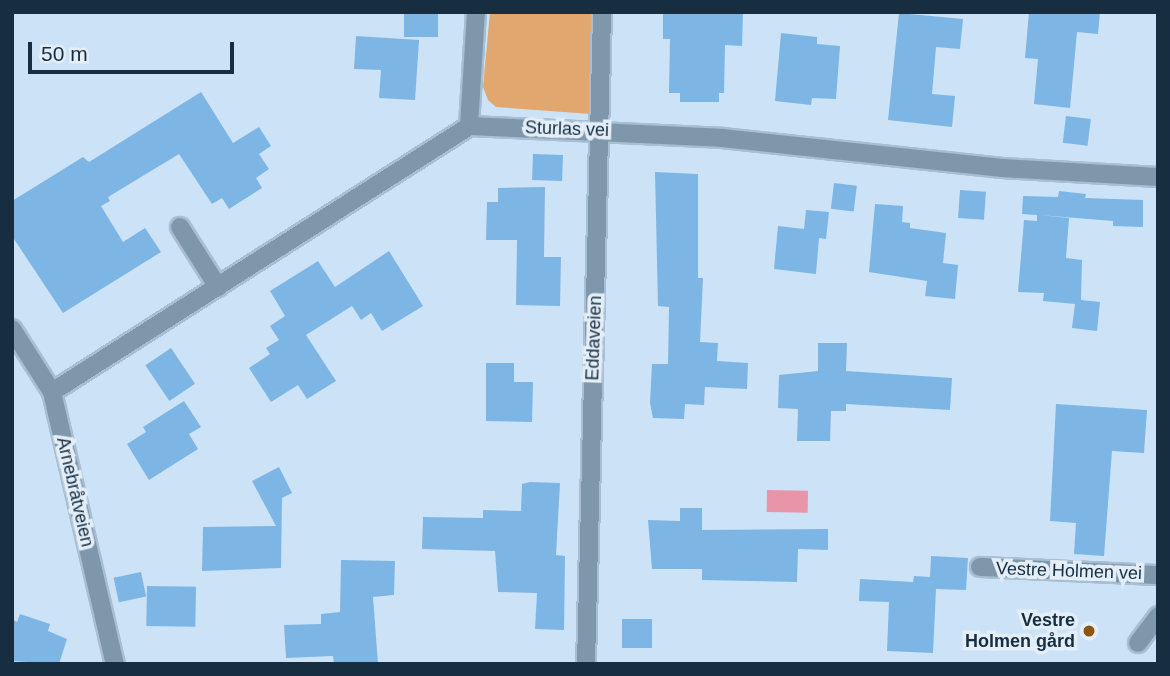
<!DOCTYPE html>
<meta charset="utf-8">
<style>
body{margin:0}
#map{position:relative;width:1170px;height:676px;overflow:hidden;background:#cce2f6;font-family:Helvetica,sans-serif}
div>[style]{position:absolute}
.green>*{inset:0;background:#e1a76f}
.water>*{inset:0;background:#e895a9;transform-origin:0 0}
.building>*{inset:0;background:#7db6e5;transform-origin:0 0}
.roads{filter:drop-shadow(2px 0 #a8bed2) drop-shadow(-2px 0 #a8bed2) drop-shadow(0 2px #a8bed2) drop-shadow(0 -2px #a8bed2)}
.minor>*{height:18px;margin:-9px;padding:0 9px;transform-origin:9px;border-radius:9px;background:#7f97ab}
.dots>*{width:19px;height:19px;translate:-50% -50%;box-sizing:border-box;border:4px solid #e3eef8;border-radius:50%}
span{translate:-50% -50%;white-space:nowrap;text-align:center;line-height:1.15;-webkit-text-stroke:7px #e3eef8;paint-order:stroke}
.street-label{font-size:18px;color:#172e41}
.poi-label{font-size:18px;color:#172e41;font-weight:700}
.right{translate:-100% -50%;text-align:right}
.frame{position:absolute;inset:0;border:14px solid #172e41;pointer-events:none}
.scale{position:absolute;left:28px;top:42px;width:206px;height:32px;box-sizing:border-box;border:4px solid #172e41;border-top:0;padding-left:9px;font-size:21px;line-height:24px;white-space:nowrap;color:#172e41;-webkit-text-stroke:5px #e3eef8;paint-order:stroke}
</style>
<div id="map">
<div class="green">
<div style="clip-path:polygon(490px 12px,594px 12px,591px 114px,496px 107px,488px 100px,483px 87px)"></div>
</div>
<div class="water">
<div style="left:767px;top:490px;width:41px;height:22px;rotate:1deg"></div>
</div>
<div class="building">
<div style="left:404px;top:12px;width:34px;height:25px"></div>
<div style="clip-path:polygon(663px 12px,743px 12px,742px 46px,725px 45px,724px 93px,719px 93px,719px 102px,680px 102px,680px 93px,669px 93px,670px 39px,663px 39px)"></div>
<div style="clip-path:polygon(1029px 12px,1100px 12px,1098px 34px,1077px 32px,1070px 108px,1034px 104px,1038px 59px,1025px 58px)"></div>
<div style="clip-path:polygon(899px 13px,963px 19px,960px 49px,936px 47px,932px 94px,955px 96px,952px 127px,888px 120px)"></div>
<div style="clip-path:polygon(781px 33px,817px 37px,817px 44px,840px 46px,836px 99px,812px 98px,811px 105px,775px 101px)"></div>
<div style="clip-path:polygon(356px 36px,419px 40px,415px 100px,379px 98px,381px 70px,354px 69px)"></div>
<div style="clip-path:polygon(201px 92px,233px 143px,259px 127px,271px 146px,259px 154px,269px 169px,256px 178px,262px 188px,229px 209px,222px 198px,212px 204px,179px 154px,108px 197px,110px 201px,101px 206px,123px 242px,145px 228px,161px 252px,63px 313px,12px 236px,12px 201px,83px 157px,89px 162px)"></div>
<div style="left:1066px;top:116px;width:25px;height:27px;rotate:7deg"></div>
<div style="left:533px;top:154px;width:30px;height:26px;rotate:2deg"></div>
<div style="clip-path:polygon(655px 172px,698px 174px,698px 278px,703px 278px,700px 342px,718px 343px,717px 361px,748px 363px,747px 389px,705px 387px,704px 405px,685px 404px,684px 419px,653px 418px,650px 403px,652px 364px,668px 364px,669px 307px,658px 306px)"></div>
<div style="left:834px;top:183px;width:23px;height:26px;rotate:7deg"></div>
<div style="clip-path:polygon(545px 187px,544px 257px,561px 257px,560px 306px,516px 305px,517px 240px,486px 240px,487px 202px,498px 202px,498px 188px)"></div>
<div style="left:960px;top:190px;width:26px;height:28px;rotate:4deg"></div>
<div style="clip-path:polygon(1059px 191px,1086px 194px,1085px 198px,1143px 200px,1143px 227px,1113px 226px,1113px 221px,1039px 215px,1069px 218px,1066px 258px,1082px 260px,1081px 300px,1100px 302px,1097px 331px,1072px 328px,1075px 304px,1043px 301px,1044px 293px,1018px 292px,1024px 220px,1037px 221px,1037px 215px,1022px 214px,1023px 196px,1058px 197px)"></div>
<div style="clip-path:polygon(875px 204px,903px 206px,902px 222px,910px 223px,910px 228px,946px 233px,943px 263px,958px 265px,955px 299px,925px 296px,927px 281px,869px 272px)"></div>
<div style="clip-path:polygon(806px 210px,829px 212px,826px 239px,819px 238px,816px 274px,774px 269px,778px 226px,804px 229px)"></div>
<div style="clip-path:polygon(389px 251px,423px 306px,382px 331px,371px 313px,361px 320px,352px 306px,306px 335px,336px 381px,307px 399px,298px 385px,271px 402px,249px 368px,270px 354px,266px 348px,279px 340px,270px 326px,285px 316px,270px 291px,318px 261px,335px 287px)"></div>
<div style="clip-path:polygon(818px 343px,847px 343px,846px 371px,952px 378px,950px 410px,846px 404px,846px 411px,831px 411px,830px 441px,797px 441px,798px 409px,778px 408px,779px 375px,818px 371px)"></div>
<div style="left:171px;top:348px;width:43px;height:31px;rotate:56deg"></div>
<div style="clip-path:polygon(486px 363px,514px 363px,514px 382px,533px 382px,532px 422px,486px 421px)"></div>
<div style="clip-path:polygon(184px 401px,201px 427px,189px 434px,198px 449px,149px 480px,127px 444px,146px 432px,143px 427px)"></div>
<div style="clip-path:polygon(1056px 404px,1147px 410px,1144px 453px,1112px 451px,1104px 556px,1074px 554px,1076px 523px,1050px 521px)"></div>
<div style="clip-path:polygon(279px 467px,292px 493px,282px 498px,281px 568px,202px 571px,203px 527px,276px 526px,252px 481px)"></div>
<div style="clip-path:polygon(530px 482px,560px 483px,556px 555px,565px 556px,564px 630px,535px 629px,537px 593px,498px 592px,495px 551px,422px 549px,423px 517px,483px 518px,483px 510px,521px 511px,522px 484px)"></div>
<div style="clip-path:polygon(680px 508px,702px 508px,702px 530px,828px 529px,828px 550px,798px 549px,797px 582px,702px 580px,702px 569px,652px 569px,648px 520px,680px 521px)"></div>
<div style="clip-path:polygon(931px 556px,968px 558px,966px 590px,936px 589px,933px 653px,887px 651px,889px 602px,859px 601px,860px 579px,913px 582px,914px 576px,930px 577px)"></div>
<div style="clip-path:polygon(341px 560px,395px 561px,394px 595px,373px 597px,378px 664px,334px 664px,333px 656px,286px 658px,284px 625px,321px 624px,321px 614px,340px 612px)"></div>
<div style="left:141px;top:572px;width:25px;height:28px;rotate:78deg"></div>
<div style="left:147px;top:586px;width:49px;height:40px;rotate:1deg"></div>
<div style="clip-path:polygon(20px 614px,50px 624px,48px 631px,67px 639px,59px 664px,12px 661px,12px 619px,17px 622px)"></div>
<div style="left:622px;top:619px;width:30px;height:29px"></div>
</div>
<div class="roads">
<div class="minor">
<div style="left:469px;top:126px;width:114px;rotate:-86.5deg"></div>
<div style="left:180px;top:227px;width:71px;rotate:57.7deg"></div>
<div style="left:12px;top:329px;width:75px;rotate:57.6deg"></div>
<div style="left:52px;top:392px;width:279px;rotate:77deg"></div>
<div style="left:52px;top:392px;width:495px;rotate:-32.5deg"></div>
<div style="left:469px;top:126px;width:253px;rotate:2.7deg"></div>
<div style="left:722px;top:138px;width:282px;rotate:6.1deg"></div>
<div style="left:1002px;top:168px;width:156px;rotate:3.3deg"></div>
<div style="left:980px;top:567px;width:178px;rotate:2.6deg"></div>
<div style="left:1138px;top:643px;width:34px;rotate:-53deg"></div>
<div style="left:586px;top:664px;width:652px;rotate:-88.59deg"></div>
</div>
</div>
<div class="dots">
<div style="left:1089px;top:631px;background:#8e550f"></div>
</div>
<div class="street-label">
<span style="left:567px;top:129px;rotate:2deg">Sturlas vei</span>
<span style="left:594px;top:338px;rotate:-88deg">Eddaveien</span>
<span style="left:75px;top:492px;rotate:77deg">Arnebråtveien</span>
<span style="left:1069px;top:571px;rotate:2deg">Vestre Holmen vei</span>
</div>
<div class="poi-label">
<span class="right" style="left:1075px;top:631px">Vestre<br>Holmen gård</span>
</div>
<div class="frame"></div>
<div class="scale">50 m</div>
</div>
